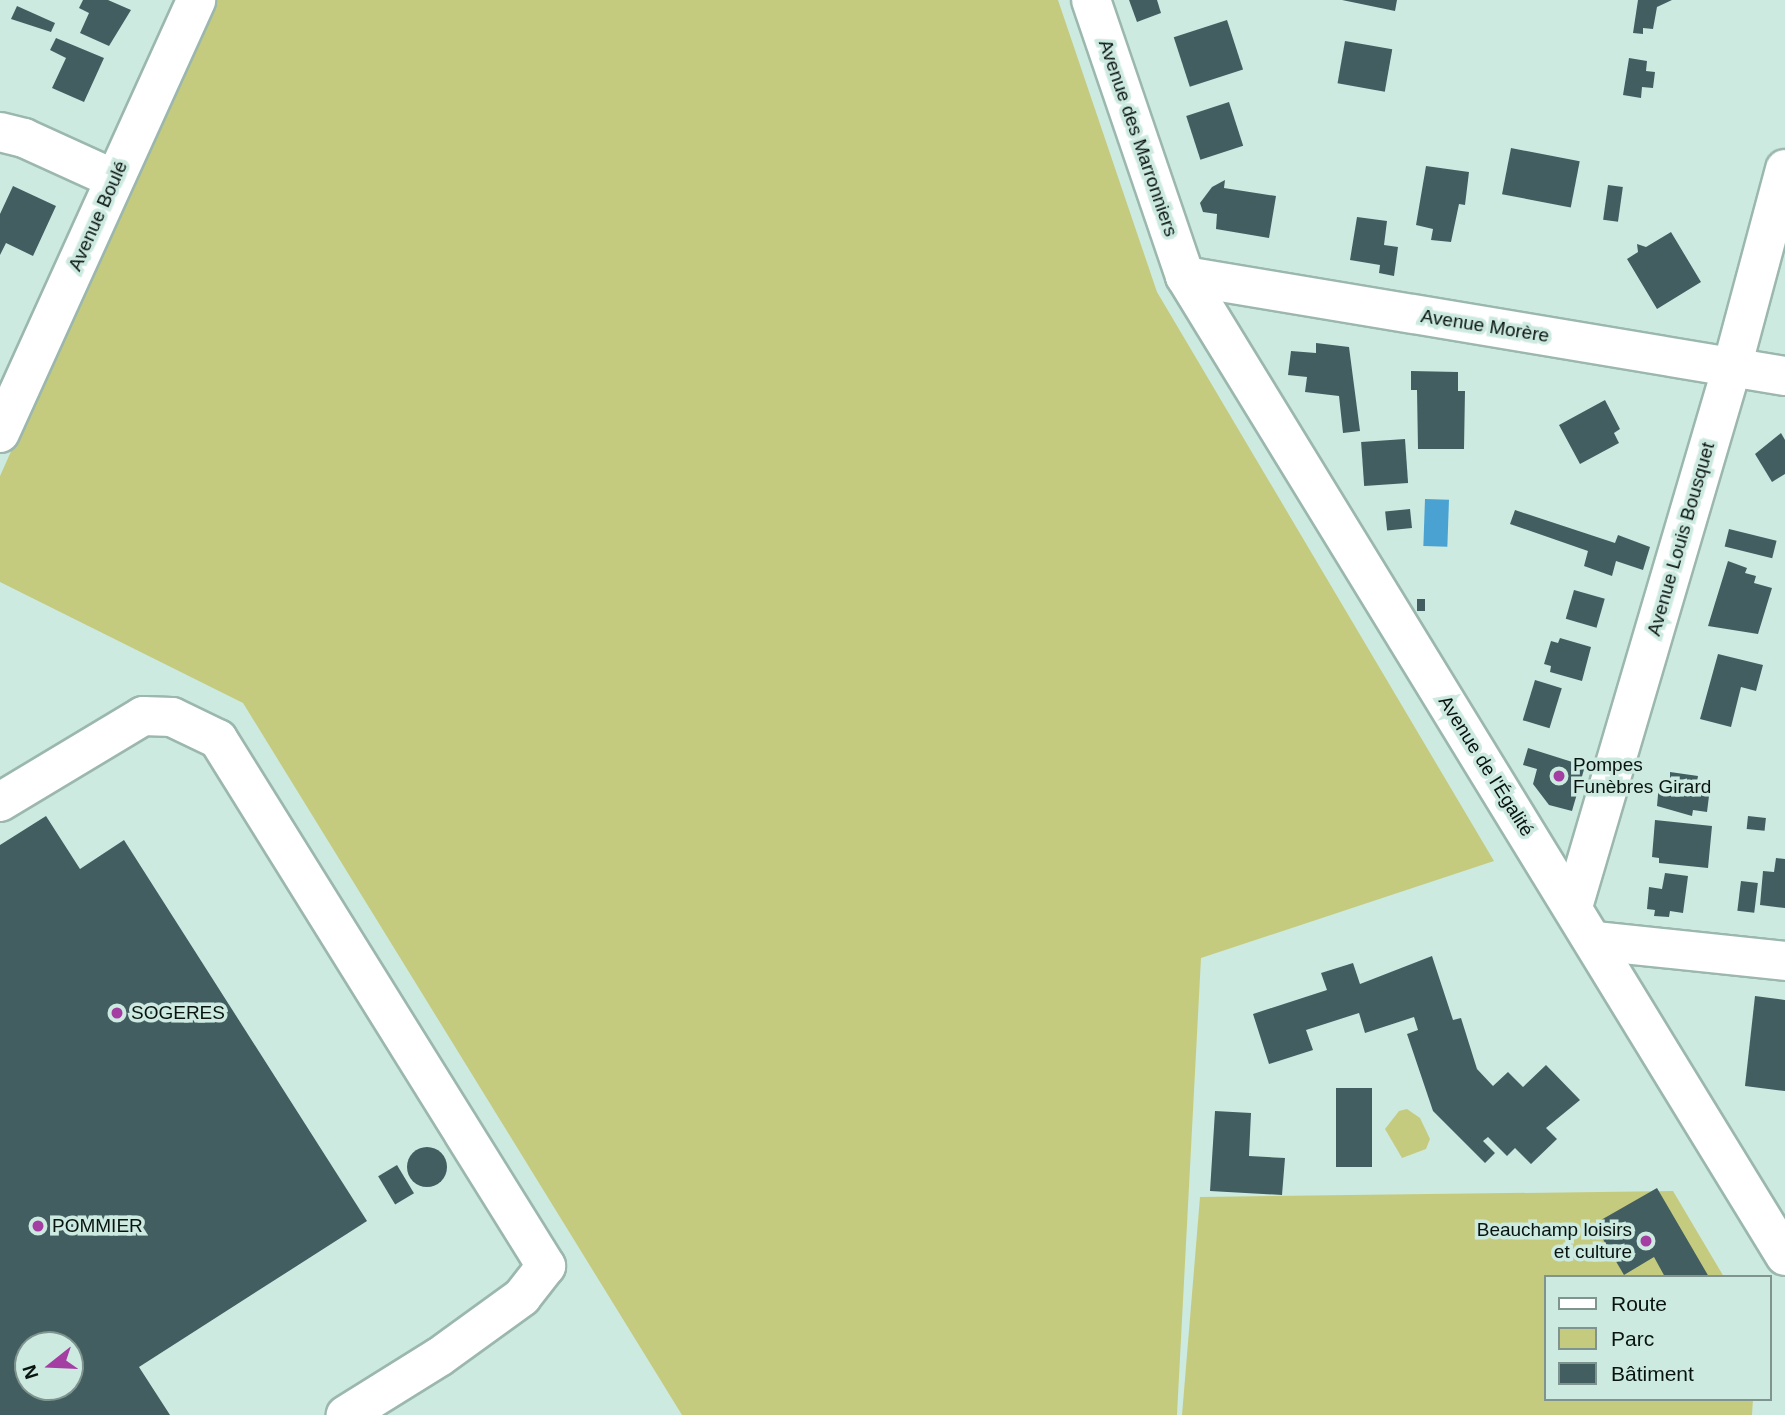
<!DOCTYPE html>
<meta charset="utf-8">
<style>
body{margin:0}
#map{position:relative;width:1785px;height:1415px;overflow:hidden;background:#cdeae1;font-family:Arial,sans-serif}
div>[style]{position:absolute}
.green>*{inset:0;background:#c5cb7e}
.water>*{inset:0;background:#49a2d2;transform-origin:0 0}
.building>*{inset:0;background:#435e61;transform-origin:0 0}
.round{border-radius:50%}
.roads{filter:drop-shadow(2px 0 #9bb7ae) drop-shadow(-2px 0 #9bb7ae) drop-shadow(0 2px #9bb7ae) drop-shadow(0 -2px #9bb7ae)}
.minor>*{height:38px;margin:-19px;padding:0 19px;transform-origin:19px;border-radius:19px;background:#fff}
.dots>*{width:19px;height:19px;translate:-50% -50%;box-sizing:border-box;border:4px solid #cdeae1;border-radius:50%}
span{translate:-50% -50%;white-space:nowrap;text-align:center;line-height:1.15;-webkit-text-stroke:7px #cdeae1;paint-order:stroke}
.street-label{font-size:19px;color:#091411}
.poi-label{font-size:19px;color:#091411}
.left{translate:0 -50%;text-align:left}
.right{translate:-100% -50%;text-align:right}
.legend{position:absolute;left:1544px;top:1275px;width:228px;height:126px;box-sizing:border-box;background:#cdeae1;border:2px solid #7f948e;margin:0;padding:9px 12px;list-style:none;font-size:21px;color:#091411}
.legend li{display:flex;align-items:center;gap:14px;height:35px}
.legend b{width:35px;border:2px solid #7f948e}
.north{position:absolute;left:14px;top:1331px;width:70px;height:70px;box-sizing:border-box;background:#cdeae1;border:2px solid #7f948e;border-radius:50%;rotate:252deg;font-size:19px;font-weight:700;line-height:28px;text-align:center;color:#091411}
.north::after{content:'';display:block;margin:auto;width:24px;height:32px;background:#a43ea3;clip-path:polygon(50% 0,100% 100%,50% 72%,0 100%)}
</style>
<div id="map">
<div class="green">
<div style="clip-path:polygon(213px 0,1058px 0,1157px 292px,1494px 861px,1201px 958px,1177px 1415px,682px 1415px,243px 703px,0 582px,0 476px)"></div>
<div style="clip-path:polygon(1407px 1109px,1420px 1118px,1430px 1139px,1426px 1149px,1402px 1158px,1385px 1129px,1399px 1111px)"></div>
<div style="clip-path:polygon(1673px 1191px,1724px 1277px,1545px 1277px,1545px 1399px,1753px 1399px,1752px 1415px,1182px 1415px,1200px 1197px)"></div>
</div>
<div class="water">
<div style="left:1425px;top:499px;width:24px;height:47px;rotate:2deg"></div>
</div>
<div class="building">
<div style="clip-path:polygon(83px 0,108px 0,131px 10px,109px 46px,80px 33px,89px 13px,79px 8px)"></div>
<div style="clip-path:polygon(1129px 0,1157px 0,1161px 13px,1137px 22px)"></div>
<div style="clip-path:polygon(1342px 0,1397px 0,1395px 11px)"></div>
<div style="clip-path:polygon(1638px 0,1672px 0,1657px 7px,1653px 29px,1643px 28px,1643px 34px,1633px 33px)"></div>
<div style="clip-path:polygon(17px 6px,55px 23px,51px 32px,11px 19px)"></div>
<div style="left:1227px;top:20px;width:52px;height:56px;rotate:72deg"></div>
<div style="clip-path:polygon(56px 38px,104px 58px,84px 102px,52px 88px,66px 58px,50px 50px)"></div>
<div style="left:1345px;top:41px;width:48px;height:43px;rotate:10deg"></div>
<div style="clip-path:polygon(1629px 58px,1647px 61px,1646px 71px,1655px 72px,1653px 88px,1642px 87px,1641px 98px,1623px 95px)"></div>
<div style="left:1229px;top:102px;width:46px;height:45px;rotate:72deg"></div>
<div style="left:1511px;top:148px;width:70px;height:47px;rotate:11deg"></div>
<div style="clip-path:polygon(1426px 166px,1469px 172px,1465px 205px,1459px 204px,1451px 242px,1431px 240px,1433px 229px,1416px 225px)"></div>
<div style="clip-path:polygon(1225px 180px,1224px 188px,1276px 196px,1269px 238px,1216px 229px,1217px 214px,1203px 212px,1200px 203px,1212px 187px)"></div>
<div style="left:1608px;top:185px;width:15px;height:35px;rotate:8deg"></div>
<div style="clip-path:polygon(13px 186px,56px 206px,33px 256px,6px 243px,0 255px,0 214px)"></div>
<div style="clip-path:polygon(1357px 217px,1387px 221px,1384px 245px,1398px 247px,1394px 276px,1379px 273px,1380px 265px,1350px 260px)"></div>
<div style="clip-path:polygon(1671px 232px,1701px 282px,1657px 309px,1627px 259px,1638px 252px,1637px 244px,1646px 247px)"></div>
<div style="clip-path:polygon(1316px 343px,1349px 347px,1360px 431px,1343px 433px,1339px 396px,1305px 392px,1307px 377px,1288px 375px,1291px 351px,1316px 353px)"></div>
<div style="clip-path:polygon(1411px 371px,1458px 372px,1458px 391px,1465px 391px,1464px 449px,1418px 449px,1417px 390px,1411px 390px)"></div>
<div style="clip-path:polygon(1605px 400px,1620px 429px,1614px 433px,1619px 443px,1580px 464px,1559px 425px)"></div>
<div style="clip-path:polygon(1781px 433px,1785px 440px,1785px 474px,1772px 482px,1755px 454px)"></div>
<div style="left:1405px;top:439px;width:44px;height:44px;rotate:86deg"></div>
<div style="left:1410px;top:509px;width:19px;height:25px;rotate:84deg"></div>
<div style="clip-path:polygon(1515px 510px,1615px 543px,1618px 535px,1650px 547px,1643px 570px,1616px 561px,1612px 576px,1584px 566px,1588px 551px,1510px 524px)"></div>
<div style="left:1729px;top:529px;width:49px;height:18px;rotate:14deg"></div>
<div style="clip-path:polygon(1728px 561px,1747px 568px,1745px 573px,1756px 576px,1754px 583px,1772px 588px,1758px 634px,1708px 626px)"></div>
<div style="left:1574px;top:590px;width:32px;height:30px;rotate:16deg"></div>
<div style="left:1417px;top:599px;width:8px;height:12px"></div>
<div style="clip-path:polygon(1560px 638px,1591px 647px,1582px 681px,1550px 672px,1551px 666px,1544px 664px,1551px 641px,1558px 643px)"></div>
<div style="clip-path:polygon(1718px 654px,1763px 665px,1756px 691px,1741px 687px,1731px 727px,1700px 719px)"></div>
<div style="left:1535px;top:680px;width:28px;height:42px;rotate:17deg"></div>
<div style="clip-path:polygon(1528px 748px,1585px 766px,1572px 811px,1549px 805px,1533px 784px,1537px 769px,1523px 765px)"></div>
<div style="clip-path:polygon(1670px 772px,1698px 776px,1696px 787px,1710px 788px,1707px 812px,1693px 810px,1692px 816px,1657px 806px,1659px 783px,1670px 785px)"></div>
<div style="clip-path:polygon(evenodd,46px 816px,80px 869px,124px 840px,367px 1221px,139px 1367px,170px 1415px,0 1415px,0 845px,46px 816px,28px 1345px,70px 1345px,70px 1387px,28px 1387px,28px 1345px)"></div>
<div style="left:1748px;top:816px;width:18px;height:13px;rotate:6deg"></div>
<div style="clip-path:polygon(1655px 820px,1712px 826px,1708px 868px,1659px 863px,1659px 858px,1652px 857px)"></div>
<div style="clip-path:polygon(1776px 858px,1785px 859px,1785px 908px,1760px 905px,1763px 871px,1774px 872px)"></div>
<div style="clip-path:polygon(1665px 873px,1688px 876px,1683px 913px,1670px 911px,1669px 917px,1654px 916px,1655px 910px,1647px 909px,1649px 887px,1662px 889px)"></div>
<div style="left:1741px;top:881px;width:17px;height:30px;rotate:7deg"></div>
<div style="clip-path:polygon(1432px 956px,1453px 1020px,1461px 1018px,1477px 1069px,1493px 1086px,1508px 1072px,1523px 1087px,1546px 1065px,1580px 1100px,1546px 1128px,1557px 1139px,1531px 1164px,1515px 1148px,1507px 1156px,1488px 1137px,1483px 1141px,1495px 1153px,1485px 1163px,1433px 1111px,1407px 1034px,1418px 1030px,1414px 1017px,1365px 1033px,1359px 1013px,1306px 1030px,1313px 1050px,1269px 1064px,1253px 1014px,1327px 990px,1321px 973px,1353px 963px,1360px 984px)"></div>
<div style="clip-path:polygon(1755px 996px,1785px 1000px,1785px 1091px,1745px 1086px)"></div>
<div style="left:1336px;top:1088px;width:36px;height:79px"></div>
<div style="clip-path:polygon(1215px 1111px,1251px 1113px,1249px 1156px,1285px 1158px,1282px 1195px,1210px 1191px)"></div>
<div class="round" style="left:407px;top:1147px;width:40px;height:40px"></div>
<div style="left:397px;top:1165px;width:33px;height:22px;rotate:59deg"></div>
<div style="clip-path:polygon(1657px 1188px,1709px 1277px,1665px 1277px,1654px 1257px,1624px 1275px,1594px 1224px)"></div>
</div>
<div class="roads">
<div class="minor">
<div style="left:1091px;top:0;width:292px;rotate:71.2deg"></div>
<div style="left:1185px;top:276px;width:1149px;rotate:58.52deg"></div>
<div style="left:0;top:132px;width:25px;rotate:14deg"></div>
<div style="left:24px;top:138px;width:99px;rotate:24.5deg"></div>
<div style="left:1185px;top:276px;width:608px;rotate:9.46deg"></div>
<div style="left:0;top:433px;width:475px;rotate:-65.6deg"></div>
<div style="left:0;top:802px;width:167px;rotate:-31deg"></div>
<div style="left:143px;top:716px;width:29px;rotate:2deg"></div>
<div style="left:172px;top:717px;width:51px;rotate:25.6deg"></div>
<div style="left:218px;top:739px;width:621px;rotate:58.1deg"></div>
<div style="left:546px;top:1266px;width:39px;rotate:128deg"></div>
<div style="left:522px;top:1297px;width:102px;rotate:144.1deg"></div>
<div style="left:439px;top:1357px;width:110px;rotate:148.1deg"></div>
<div style="left:1573px;top:907px;width:563px;rotate:-73.59deg"></div>
<div style="left:1732px;top:367px;width:205px;rotate:-75deg"></div>
<div style="left:1595px;top:941px;width:191px;rotate:6deg"></div>
</div>
</div>
<div class="dots">
<div style="left:1559px;top:776px;background:#a43ea3"></div>
<div style="left:117px;top:1013px;background:#a43ea3"></div>
<div style="left:38px;top:1226px;background:#a43ea3"></div>
<div style="left:1646px;top:1241px;background:#a43ea3"></div>
</div>
<div class="street-label">
<span style="left:1138px;top:138px;rotate:71deg">Avenue des Marronniers</span>
<span style="left:98px;top:216px;rotate:-66deg">Avenue Boulé</span>
<span style="left:1485px;top:326px;rotate:9deg">Avenue Morère</span>
<span style="left:1681px;top:539px;rotate:-74deg">Avenue Louis Bousquet</span>
<span style="left:1486px;top:766px;rotate:58deg">Avenue de l'Égalité</span>
</div>
<div class="poi-label">
<span class="left" style="left:1573px;top:776px">Pompes<br>Funèbres Girard</span>
<span class="left" style="left:131px;top:1013px">SOGERES</span>
<span class="left" style="left:52px;top:1226px">POMMIER</span>
<span class="right" style="left:1632px;top:1241px">Beauchamp loisirs<br>et culture</span>
</div>
<ul class="legend">
<li><b style="height:9px;background:#fff"></b>Route</li>
<li><b style="height:19px;background:#c5cb7e"></b>Parc</li>
<li><b style="height:19px;background:#435e61"></b>Bâtiment</li>
</ul>
<div class="north">N</div>
</div>
